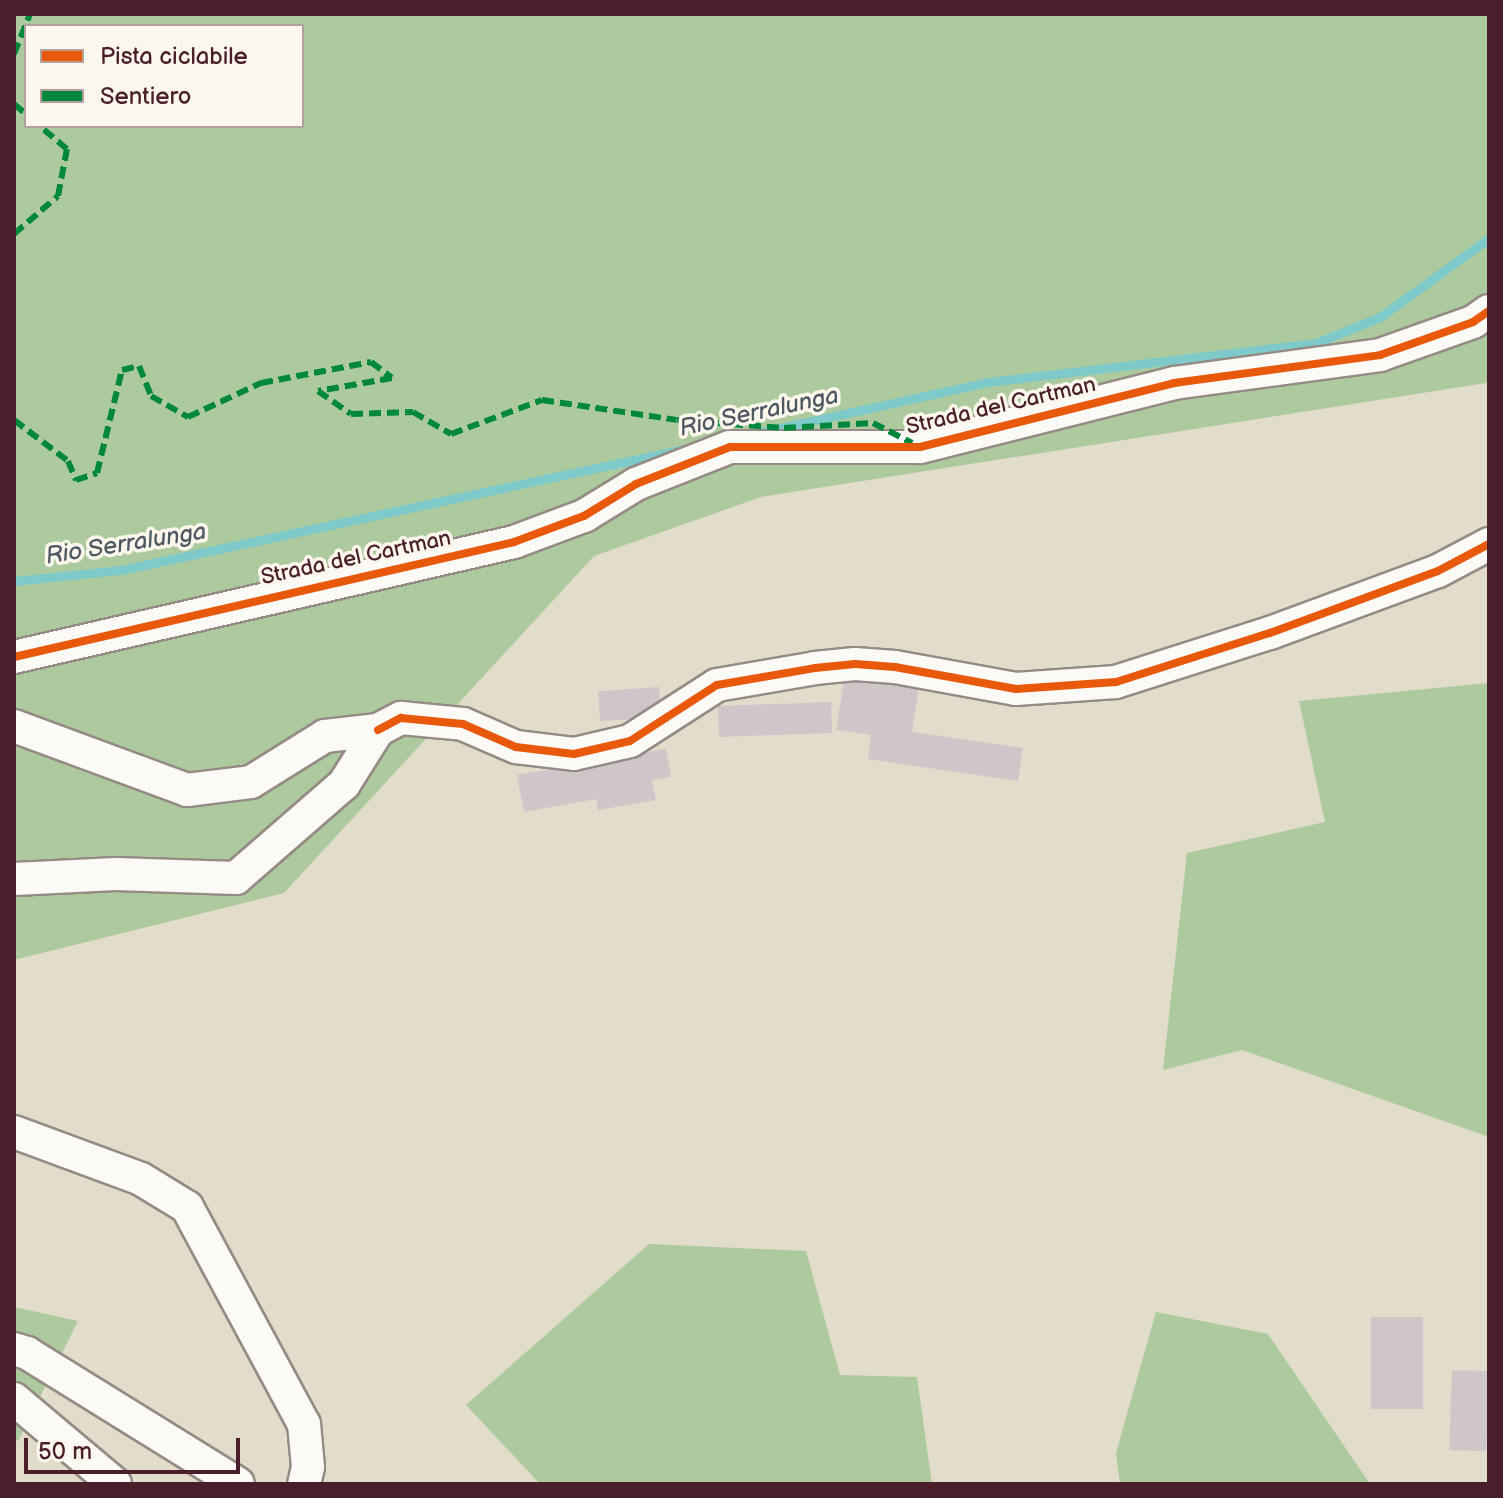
<!DOCTYPE html>
<style>
body{margin:0}
#map{position:relative;width:1503px;height:1498px;overflow:hidden;background:#e2dcca;font-family:"Balsamiq Sans",sans-serif}
div>[style]{position:absolute}
.forest>*{inset:0;background:#adca9e}
.stream>*{height:9px;margin:-4.5px;padding:0 4.5px;transform-origin:4.5px;border-radius:4.5px;background:#7ec9c9}
.building>*{inset:0;background:#cec6c8;transform-origin:0 0}
.roads{filter:drop-shadow(2px 0 #958b84) drop-shadow(-2px 0 #958b84) drop-shadow(0 2px #958b84) drop-shadow(0 -2px #958b84)}
.street>*{height:32px;margin:-16px;padding:0 16px;transform-origin:16px;border-radius:16px;background:#fbfaf7}
.quiet>*{height:6px;margin-top:-3px;transform-origin:0;background:repeating-linear-gradient(90deg,#00873e 0 12px,transparent 0 18px)}
.cycleway>*{height:8px;margin:-4px;padding:0 4px;transform-origin:4px;border-radius:4px;background:#e8590c}
span{translate:-50% -50%;white-space:nowrap;text-align:center;line-height:1.15;-webkit-text-stroke:7px #fbf7ec;paint-order:stroke}
.street-label{font-size:22px;color:#4a1f2b}
.water-label{font-size:24px;color:#4d5862;font-style:italic}
.frame{position:absolute;inset:0;border:16px solid #4a1f2b;pointer-events:none}
.legend{position:absolute;left:24px;top:24px;width:280px;height:104px;box-sizing:border-box;background:#fbf7ec;border:2px solid #b4a19f;margin:0;padding:10px 14px;list-style:none;font-size:24px;color:#4a1f2b}
.legend li{display:flex;align-items:center;gap:16px;height:40px}
.legend b{width:40px;border:2px solid #b4a19f}
.scale{position:absolute;left:24px;top:1438px;width:216px;height:36px;box-sizing:border-box;border:4px solid #4a1f2b;border-top:0;padding-left:10px;font-size:24px;line-height:28px;white-space:nowrap;color:#4a1f2b;-webkit-text-stroke:6px #fbf7ec;paint-order:stroke}
</style>
<div id="map">
<div class="forest">
<div style="clip-path:polygon(evenodd,14px 14px,1489px 14px,1489px 378px,1486px 383px,761px 497px,594px 556px,284px 893px,14px 960px,14px 14px,26px 26px,302px 26px,302px 126px,26px 126px,26px 26px)"></div>
<div style="clip-path:polygon(1489px 683px,1489px 1137px,1242px 1050px,1163px 1070px,1187px 853px,1325px 822px,1299px 701px)"></div>
<div style="clip-path:polygon(649px 1244px,806px 1251px,840px 1375px,917px 1377px,932px 1484px,540px 1484px,466px 1405px)"></div>
<div style="clip-path:polygon(14px 1307px,78px 1321px,18px 1441px,14px 1439px)"></div>
<div style="clip-path:polygon(1156px 1312px,1268px 1334px,1370px 1484px,1120px 1484px,1116px 1453px)"></div>
</div>
<div class="stream">
<div style="left:758px;top:433px;width:236px;rotate:-12.5deg"></div>
<div style="left:988px;top:382px;width:330px;rotate:-6.8deg"></div>
<div style="left:1316px;top:343px;width:69px;rotate:-22.1deg"></div>
<div style="left:1380px;top:317px;width:135px;rotate:-35.9deg"></div>
<div style="left:14px;top:581px;width:108px;rotate:-5.9deg"></div>
<div style="left:121px;top:570px;width:581px;rotate:-12.12deg"></div>
</div>
<div class="building">
<div style="clip-path:polygon(845px 674px,919px 686px,912px 732px,1023px 748px,1018px 781px,868px 759px,871px 735px,836px 730px)"></div>
<div style="left:659px;top:687px;width:30px;height:61px;rotate:86deg"></div>
<div style="left:831px;top:702px;width:31px;height:113px;rotate:88deg"></div>
<div style="clip-path:polygon(666px 749px,671px 777px,652px 780px,656px 800px,598px 810px,596px 799px,524px 812px,517px 775px)"></div>
<div style="left:1371px;top:1317px;width:52px;height:92px"></div>
<div style="left:1452px;top:1370px;width:37px;height:80px;rotate:2deg"></div>
</div>
<div class="roads">
<div class="street">
<div style="left:14px;top:657px;width:513px;rotate:-12.95deg"></div>
<div style="left:514px;top:542px;width:75px;rotate:-20.4deg"></div>
<div style="left:584px;top:516px;width:61px;rotate:-31.6deg"></div>
<div style="left:636px;top:484px;width:101px;rotate:-21.5deg"></div>
<div style="left:730px;top:447px;width:190px"></div>
<div style="left:920px;top:447px;width:262px;rotate:-14.1deg"></div>
<div style="left:1174px;top:383px;width:208px;rotate:-7.7deg"></div>
<div style="left:1380px;top:355px;width:99px;rotate:-19.5deg"></div>
<div style="left:1473px;top:322px;width:19px;rotate:-35deg"></div>
<div style="left:14px;top:726px;width:184px;rotate:20.3deg"></div>
<div style="left:187px;top:790px;width:64px;rotate:-7.1deg"></div>
<div style="left:251px;top:782px;width:87px;rotate:-31.9deg"></div>
<div style="left:325px;top:736px;width:53px;rotate:-6.5deg"></div>
<div style="left:378px;top:730px;width:64px;rotate:122.2deg"></div>
<div style="left:344px;top:784px;width:143px;rotate:139deg"></div>
<div style="left:236px;top:878px;width:120px;rotate:-178.1deg"></div>
<div style="left:116px;top:874px;width:102px;rotate:177.2deg"></div>
<div style="left:378px;top:730px;width:26px;rotate:-28deg"></div>
<div style="left:401px;top:718px;width:62px;rotate:5.5deg"></div>
<div style="left:463px;top:724px;width:58px;rotate:23.5deg"></div>
<div style="left:516px;top:747px;width:58px;rotate:6.9deg"></div>
<div style="left:574px;top:754px;width:57px;rotate:-13.1deg"></div>
<div style="left:630px;top:741px;width:103px;rotate:-32.8deg"></div>
<div style="left:717px;top:685px;width:99px;rotate:-9.8deg"></div>
<div style="left:815px;top:668px;width:40px;rotate:-5.7deg"></div>
<div style="left:855px;top:664px;width:40px;rotate:4.3deg"></div>
<div style="left:895px;top:667px;width:123px;rotate:10.3deg"></div>
<div style="left:1016px;top:689px;width:100px;rotate:-4deg"></div>
<div style="left:1116px;top:682px;width:162px;rotate:-17.7deg"></div>
<div style="left:1270px;top:633px;width:179px;rotate:-20.3deg"></div>
<div style="left:1438px;top:571px;width:58px;rotate:-27.9deg"></div>
<div style="left:14px;top:1132px;width:135px;rotate:20.3deg"></div>
<div style="left:141px;top:1179px;width:54px;rotate:31.3deg"></div>
<div style="left:187px;top:1207px;width:247px;rotate:61.7deg"></div>
<div style="left:304px;top:1424px;width:43px;rotate:84.7deg"></div>
<div style="left:308px;top:1467px;width:17px;rotate:103deg"></div>
<div style="left:14px;top:1349px;width:14px;rotate:17deg"></div>
<div style="left:27px;top:1353px;width:248px;rotate:31.8deg"></div>
<div style="left:14px;top:1399px;width:132px;rotate:40.1deg"></div>
</div>
</div>
<div class="quiet">
<div style="left:14px;top:54px;width:43px;rotate:-68.2deg"></div>
<div style="left:14px;top:104px;width:16px;rotate:40deg"></div>
<div style="left:14px;top:234px;width:58px;rotate:-40.8deg"></div>
<div style="left:58px;top:196px;width:48px;rotate:-79.2deg"></div>
<div style="left:67px;top:149px;width:35px;rotate:-140deg"></div>
<div style="left:14px;top:420px;width:68px;rotate:37.2deg"></div>
<div style="left:68px;top:461px;width:21px;rotate:67deg"></div>
<div style="left:76px;top:480px;width:22px;rotate:-18deg"></div>
<div style="left:97px;top:473px;width:106px;rotate:-76.4deg"></div>
<div style="left:122px;top:370px;width:17px;rotate:-13deg"></div>
<div style="left:139px;top:366px;width:32px;rotate:68deg"></div>
<div style="left:151px;top:396px;width:43px;rotate:29.6deg"></div>
<div style="left:188px;top:417px;width:81px;rotate:-25deg"></div>
<div style="left:261px;top:383px;width:112px;rotate:-10.8deg"></div>
<div style="left:371px;top:362px;width:26px;rotate:37deg"></div>
<div style="left:392px;top:378px;width:75px;rotate:170deg"></div>
<div style="left:318px;top:391px;width:40px;rotate:34.9deg"></div>
<div style="left:351px;top:414px;width:62px;rotate:-1.8deg"></div>
<div style="left:413px;top:412px;width:44px;rotate:30.1deg"></div>
<div style="left:451px;top:434px;width:97px;rotate:-20.5deg"></div>
<div style="left:542px;top:400px;width:136px;rotate:8.4deg"></div>
<div style="left:677px;top:420px;width:107px;rotate:4.3deg"></div>
<div style="left:784px;top:428px;width:89px;rotate:-3.2deg"></div>
<div style="left:873px;top:423px;width:44px;rotate:27.1deg"></div>
</div>
<div class="cycleway">
<div style="left:14px;top:657px;width:513px;rotate:-12.95deg"></div>
<div style="left:514px;top:542px;width:75px;rotate:-20.4deg"></div>
<div style="left:584px;top:516px;width:61px;rotate:-31.6deg"></div>
<div style="left:636px;top:484px;width:101px;rotate:-21.5deg"></div>
<div style="left:730px;top:447px;width:190px"></div>
<div style="left:920px;top:447px;width:262px;rotate:-14.1deg"></div>
<div style="left:1174px;top:383px;width:208px;rotate:-7.7deg"></div>
<div style="left:1380px;top:355px;width:99px;rotate:-19.5deg"></div>
<div style="left:1473px;top:322px;width:19px;rotate:-35deg"></div>
<div style="left:378px;top:730px;width:26px;rotate:-28deg"></div>
<div style="left:401px;top:718px;width:62px;rotate:5.5deg"></div>
<div style="left:463px;top:724px;width:58px;rotate:23.5deg"></div>
<div style="left:516px;top:747px;width:58px;rotate:6.9deg"></div>
<div style="left:574px;top:754px;width:57px;rotate:-13.1deg"></div>
<div style="left:630px;top:741px;width:103px;rotate:-32.8deg"></div>
<div style="left:717px;top:685px;width:99px;rotate:-9.8deg"></div>
<div style="left:815px;top:668px;width:40px;rotate:-5.7deg"></div>
<div style="left:855px;top:664px;width:40px;rotate:4.3deg"></div>
<div style="left:895px;top:667px;width:123px;rotate:10.3deg"></div>
<div style="left:1016px;top:689px;width:100px;rotate:-4deg"></div>
<div style="left:1116px;top:682px;width:162px;rotate:-17.7deg"></div>
<div style="left:1270px;top:633px;width:179px;rotate:-20.3deg"></div>
<div style="left:1438px;top:571px;width:58px;rotate:-27.9deg"></div>
</div>
<div class="street-label">
<span style="left:1001px;top:406px;rotate:-13deg">Strada del Cartman</span>
<span style="left:356px;top:558px;rotate:-12deg">Strada del Cartman</span>
</div>
<div class="water-label">
<span style="left:759px;top:412px;rotate:-12deg">Rio Serralunga</span>
<span style="left:126px;top:544px;rotate:-9deg">Rio Serralunga</span>
</div>
<div class="frame"></div>
<ul class="legend">
<li><b style="height:10px;background:#e8590c"></b>Pista ciclabile</li>
<li><b style="height:10px;background:#00873e"></b>Sentiero</li>
</ul>
<div class="scale">50 m</div>
</div>
